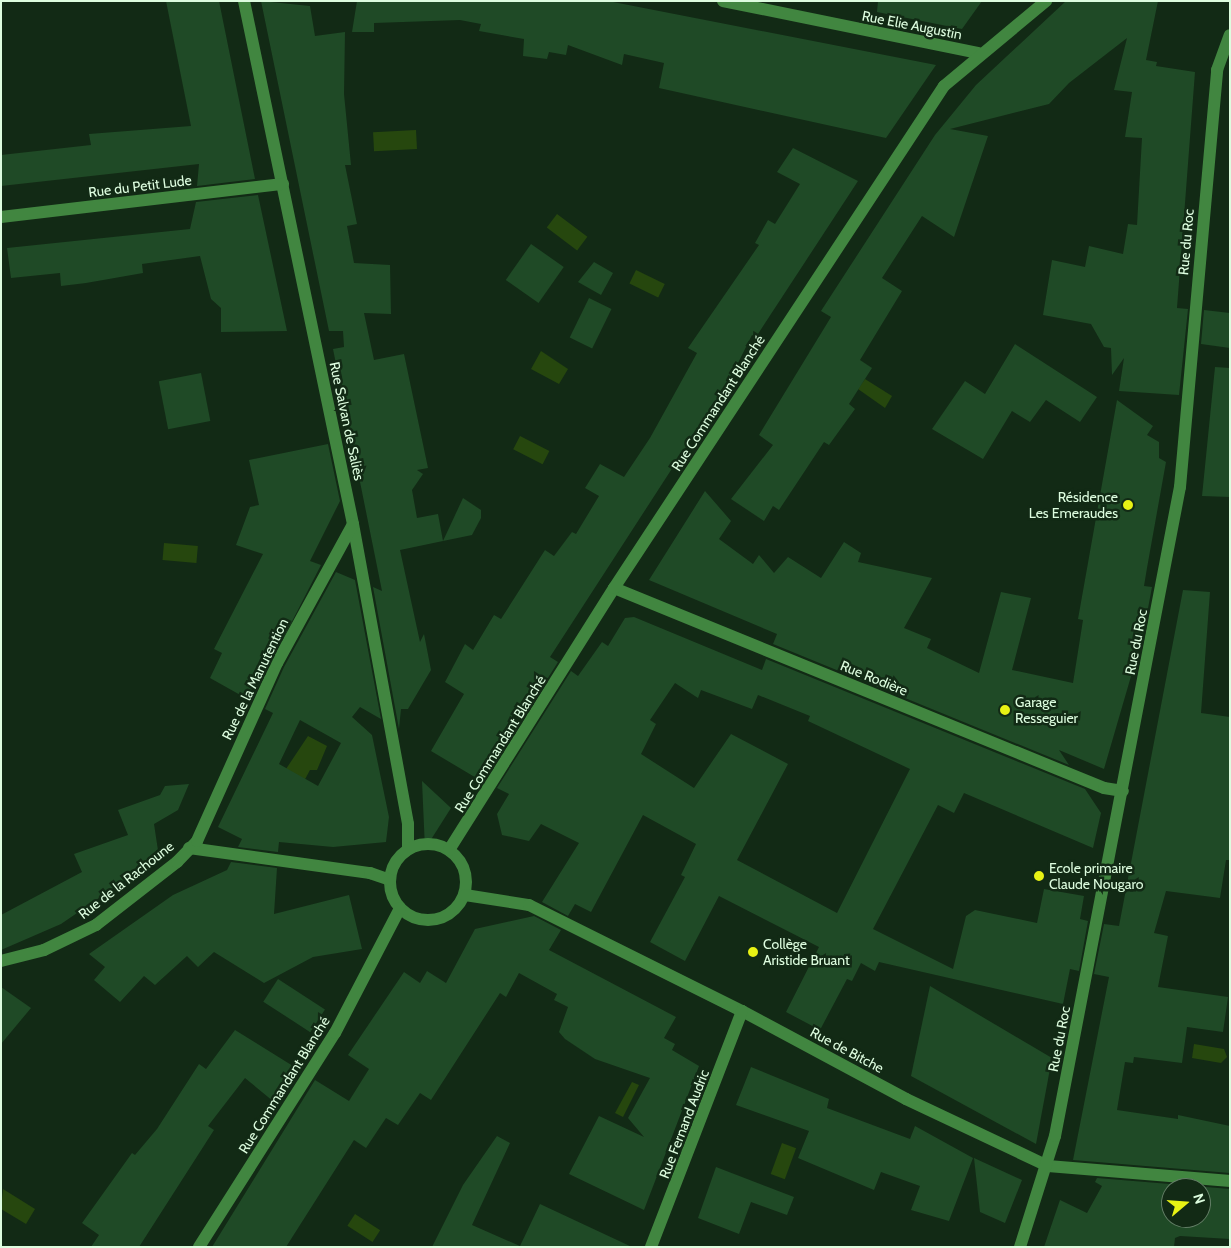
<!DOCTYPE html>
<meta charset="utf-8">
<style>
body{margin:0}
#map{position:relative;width:1231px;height:1248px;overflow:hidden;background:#122a15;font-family:Cabin,sans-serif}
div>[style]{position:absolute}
.water>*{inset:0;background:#26470e;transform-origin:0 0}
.building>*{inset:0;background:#1f4a26;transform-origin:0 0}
.minor>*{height:12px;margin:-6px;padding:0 6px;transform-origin:6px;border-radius:6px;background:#418640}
.minor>.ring{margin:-6px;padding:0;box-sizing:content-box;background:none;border:12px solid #418640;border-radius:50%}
.dots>*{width:14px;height:14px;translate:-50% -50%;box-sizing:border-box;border:2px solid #122a15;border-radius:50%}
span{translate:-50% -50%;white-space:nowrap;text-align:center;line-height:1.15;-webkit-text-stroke:5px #122a15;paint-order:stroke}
.street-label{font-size:14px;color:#ddfddf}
.poi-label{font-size:14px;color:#ddfddf}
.right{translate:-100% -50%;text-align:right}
.left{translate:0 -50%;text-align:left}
.frame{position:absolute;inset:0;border:2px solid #ddfddf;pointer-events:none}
.north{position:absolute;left:1161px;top:1178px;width:50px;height:50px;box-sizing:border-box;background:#122a15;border:1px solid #637e66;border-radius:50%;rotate:72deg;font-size:14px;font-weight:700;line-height:20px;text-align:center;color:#ddfddf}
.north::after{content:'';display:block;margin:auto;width:18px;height:22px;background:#e8f214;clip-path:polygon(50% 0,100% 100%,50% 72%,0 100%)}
</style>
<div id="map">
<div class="water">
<div style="left:416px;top:130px;width:19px;height:43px;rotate:87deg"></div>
<div style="left:557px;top:214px;width:38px;height:17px;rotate:37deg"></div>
<div style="left:636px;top:270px;width:32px;height:15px;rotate:26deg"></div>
<div style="clip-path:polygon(541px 351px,568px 369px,559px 384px,531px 369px)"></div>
<div style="clip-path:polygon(865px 379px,892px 396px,885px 408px,858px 389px)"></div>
<div style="left:520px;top:436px;width:33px;height:15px;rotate:27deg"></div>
<div style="left:164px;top:543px;width:34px;height:17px;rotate:5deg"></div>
<div style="clip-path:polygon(308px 736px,327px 746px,317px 770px,310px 770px,303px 783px,282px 775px)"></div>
<div style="clip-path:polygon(1194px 1044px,1224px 1049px,1227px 1057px,1221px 1063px,1192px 1058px)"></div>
<div style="clip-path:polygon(632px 1082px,639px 1085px,623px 1117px,615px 1113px)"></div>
<div style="left:782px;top:1143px;width:15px;height:33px;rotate:20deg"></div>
<div style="clip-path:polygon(3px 1189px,35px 1209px,26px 1224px,1px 1209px)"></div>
<div style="left:355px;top:1214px;width:30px;height:14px;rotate:33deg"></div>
</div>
<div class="building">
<div style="clip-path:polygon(166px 1px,219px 1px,255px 179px,197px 186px,199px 164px,1px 186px,1px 155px,91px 145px,89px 134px,191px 126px)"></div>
<div style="clip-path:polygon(261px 1px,310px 6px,315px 36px,345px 32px,344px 94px,351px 165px,345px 165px,357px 224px,347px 226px,354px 263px,390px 265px,391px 314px,364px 313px,374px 360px,404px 354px,428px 468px,417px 470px,423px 474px,412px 490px,417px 518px,438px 514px,443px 541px,400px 550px,420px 642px,424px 634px,431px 670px,408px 709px,401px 709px,399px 729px,373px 587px,382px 591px,357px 467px,352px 478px,344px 440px,351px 439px,333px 349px,344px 347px,343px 331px,329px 331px)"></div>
<div style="clip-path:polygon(357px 1px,608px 1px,936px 65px,886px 138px,659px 88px,664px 63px,624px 54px,622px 65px,568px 45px,566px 55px,549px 52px,547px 59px,523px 56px,524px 39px,479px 31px,481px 24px,460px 20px,374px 23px,374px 32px,352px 32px)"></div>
<div style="clip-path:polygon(878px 1px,982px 1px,962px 29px,877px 12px)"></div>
<div style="clip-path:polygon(1066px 1px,1158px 1px,1146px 60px,1157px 62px,1156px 66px,1195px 72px,1177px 308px,1188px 309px,1179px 395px,1119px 391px,1124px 358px,1112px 375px,1111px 348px,1104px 347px,1091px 324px,1043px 315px,1052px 260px,1085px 267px,1089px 246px,1123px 254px,1128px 224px,1137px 225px,1142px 138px,1125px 137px,1132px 92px,1114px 90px,1127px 38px,1069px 83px,1049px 104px,950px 129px,988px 136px,954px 237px,922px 216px,882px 278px,902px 291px,860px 360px,872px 368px,849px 404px,855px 409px,829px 445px,824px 442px,779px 510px,773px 506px,764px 521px,731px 499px,773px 445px,759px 435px,831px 317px,821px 311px,935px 135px,976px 85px)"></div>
<div style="clip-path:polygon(793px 148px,858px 181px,756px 337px,752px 335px,730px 379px,550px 657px,558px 662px,483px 781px,473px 776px,431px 751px,464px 694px,445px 682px,465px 644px,473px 650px,494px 615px,501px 619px,545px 550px,554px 556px,572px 532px,576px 534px,599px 496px,585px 488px,600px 464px,624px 477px,650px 438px,697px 353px,688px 348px,759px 245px,755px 243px,768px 220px,775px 224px,800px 184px,777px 172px)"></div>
<div style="clip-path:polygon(258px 195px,287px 331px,221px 332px,221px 308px,211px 299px,200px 256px,142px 264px,143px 273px,86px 283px,61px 286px,60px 273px,11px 278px,7px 248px,190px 229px,196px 202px)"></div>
<div style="left:531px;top:244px;width:40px;height:44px;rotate:35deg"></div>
<div style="clip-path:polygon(594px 262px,613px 273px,601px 295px,578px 282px)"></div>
<div style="left:589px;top:298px;width:25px;height:44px;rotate:26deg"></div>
<div style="clip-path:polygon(1204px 310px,1230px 313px,1230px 348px,1201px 344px)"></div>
<div style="clip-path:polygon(1015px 344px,1097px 397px,1080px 422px,1046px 400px,1030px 422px,1012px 411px,983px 459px,932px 429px,965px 381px,985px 394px)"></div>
<div style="clip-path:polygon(1215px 367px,1230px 368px,1230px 497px,1202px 496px)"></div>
<div style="left:201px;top:373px;width:49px;height:43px;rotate:79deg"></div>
<div style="clip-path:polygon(1117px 400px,1153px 426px,1147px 435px,1159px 442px,1159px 458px,1166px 462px,1147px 568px,1144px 586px,1152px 587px,1143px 635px,1104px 769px,1059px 750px,1069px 765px,773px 644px,777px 634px,649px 580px,705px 491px,731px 521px,719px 539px,753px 564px,759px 555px,774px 573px,788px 557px,821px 578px,844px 542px,861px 553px,858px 562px,932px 578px,904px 628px,931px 639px,927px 648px,979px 673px,1001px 592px,1031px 598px,1012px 670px,1073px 683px,1083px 620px,1078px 619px)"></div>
<div style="clip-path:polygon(328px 444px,340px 501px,310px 561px,321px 565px,251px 701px,210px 678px,222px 653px,214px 649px,263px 554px,236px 545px,250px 507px,259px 505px,249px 460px)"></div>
<div style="clip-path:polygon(463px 498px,481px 510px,481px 518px,472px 535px,443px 541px)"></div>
<div style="clip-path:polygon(evenodd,336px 572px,355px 580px,381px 719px,360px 707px,352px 717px,372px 735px,389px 817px,386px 842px,333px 847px,279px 842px,278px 852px,238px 847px,242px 839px,218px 827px,273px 713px,265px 709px,284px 667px,336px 572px,300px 720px,341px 743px,318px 786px,279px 764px,300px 720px)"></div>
<div style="clip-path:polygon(1183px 590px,1210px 592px,1201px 713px,1230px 717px,1230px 860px,1226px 860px,1220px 898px,1166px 891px,1154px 933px,1168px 936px,1158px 987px,1228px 997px,1223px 1032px,1187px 1027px,1182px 1063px,1134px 1057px,1133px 1063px,1125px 1062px,1117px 1110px,1178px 1119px,1178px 1115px,1230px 1126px,1230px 1173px,1073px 1160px,1109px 977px,1094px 974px,1104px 924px,1119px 926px)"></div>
<div style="clip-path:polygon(evenodd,634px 617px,762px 670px,766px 659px,1085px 789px,1101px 813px,1093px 848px,964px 793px,954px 813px,938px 805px,873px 929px,953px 969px,966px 916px,975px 910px,1037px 923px,1044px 889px,1084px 896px,1080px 919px,1088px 921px,1079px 971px,1070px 969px,1063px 1004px,879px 962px,875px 971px,861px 963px,852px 981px,847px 979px,820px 1030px,786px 1012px,819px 947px,719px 896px,685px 961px,650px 942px,685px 877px,681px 875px,696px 844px,643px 815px,591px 912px,575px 904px,568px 916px,542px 902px,579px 843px,541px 824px,529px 841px,502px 835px,497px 814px,509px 794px,497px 788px,571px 671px,578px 676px,602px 642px,608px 646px,625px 618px,634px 617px,675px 683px,698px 698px,701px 690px,752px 709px,758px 695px,810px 716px,808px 721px,910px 769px,837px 913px,737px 860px,788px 764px,731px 734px,694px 788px,641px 754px,656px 724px,650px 720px,675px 683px)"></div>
<div style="clip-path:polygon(422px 781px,451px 808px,425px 849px)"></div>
<div style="clip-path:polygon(189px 784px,178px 810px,154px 824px,159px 857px,61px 924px,1px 950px,1px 915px,82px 872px,74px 854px,128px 835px,118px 810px,160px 795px,165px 786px)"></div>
<div style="clip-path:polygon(231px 862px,277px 868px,274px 914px,349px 895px,362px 949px,313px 957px,264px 983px,214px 952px,198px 967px,187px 956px,155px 985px,144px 976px,120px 1002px,94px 980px,105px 967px,89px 954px,173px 895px,227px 870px)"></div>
<div style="clip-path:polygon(534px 916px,561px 930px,549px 950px,676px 1017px,664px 1038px,675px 1044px,672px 1050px,699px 1066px,644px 1210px,569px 1174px,599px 1116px,644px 1137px,628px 1118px,650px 1078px,595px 1059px,565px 1039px,559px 1032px,568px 1007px,554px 1000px,557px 994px,519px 973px,506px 997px,500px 993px,431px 1100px,420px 1093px,398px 1125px,386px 1118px,366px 1148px,354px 1140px,286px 1247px,212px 1247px,315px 1080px,349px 1101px,369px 1069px,348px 1055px,404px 972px,420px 983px,427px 971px,446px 983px,475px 929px)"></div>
<div style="left:278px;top:979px;width:56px;height:27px;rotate:33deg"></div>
<div style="clip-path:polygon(930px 986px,1052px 1058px,1036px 1144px,911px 1076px)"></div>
<div style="clip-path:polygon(1px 987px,31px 1008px,1px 1044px)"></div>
<div style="clip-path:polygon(235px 1030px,301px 1071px,279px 1106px,245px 1078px,208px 1126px,214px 1130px,139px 1247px,91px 1247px,99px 1235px,82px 1223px,132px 1153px,135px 1155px,157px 1129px,199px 1064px,206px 1069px)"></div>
<div style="clip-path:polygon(751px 1067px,829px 1099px,827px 1108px,910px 1139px,915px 1126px,973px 1158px,949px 1221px,911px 1210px,920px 1186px,881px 1172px,874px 1190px,798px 1158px,809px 1131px,736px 1105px)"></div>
<div style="clip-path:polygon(497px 1136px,510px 1143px,472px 1225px,520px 1246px,540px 1204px,632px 1247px,432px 1247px,463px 1185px)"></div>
<div style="clip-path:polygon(974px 1158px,1022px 1180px,1005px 1223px,980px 1212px)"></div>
<div style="clip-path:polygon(716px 1167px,794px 1197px,787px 1215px,751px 1202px,739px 1234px,698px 1218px)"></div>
<div style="clip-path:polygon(evenodd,1097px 1178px,1230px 1189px,1230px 1239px,1180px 1236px,1175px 1238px,1174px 1247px,1044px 1247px,1060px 1200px,1087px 1213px,1102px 1186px,1095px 1182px,1097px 1178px,1171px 1188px,1201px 1188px,1201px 1218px,1171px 1218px,1171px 1188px)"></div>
</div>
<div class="minor">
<div style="left:244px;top:1px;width:534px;rotate:78.23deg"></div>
<div style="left:353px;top:524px;width:305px;rotate:79.6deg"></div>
<div style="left:408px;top:824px;width:25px;rotate:90deg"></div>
<div style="left:723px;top:1px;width:261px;rotate:11.5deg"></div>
<div style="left:1px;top:217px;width:284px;rotate:-6.7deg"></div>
<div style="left:614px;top:588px;width:529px;rotate:22.2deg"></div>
<div style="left:1104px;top:788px;width:19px;rotate:9deg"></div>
<div class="ring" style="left:390px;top:844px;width:64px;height:64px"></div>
<div style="left:189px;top:848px;width:183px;rotate:7.9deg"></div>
<div style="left:370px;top:873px;width:21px;rotate:19deg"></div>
<div style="left:449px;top:850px;width:310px;rotate:-57.8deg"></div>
<div style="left:614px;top:588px;width:601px;rotate:-56.68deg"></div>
<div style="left:944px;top:86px;width:133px;rotate:-39.8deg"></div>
<div style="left:465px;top:895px;width:65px;rotate:8.9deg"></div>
<div style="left:529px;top:905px;width:238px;rotate:26.5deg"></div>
<div style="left:742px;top:1011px;width:186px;rotate:28.2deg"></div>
<div style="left:906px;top:1099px;width:157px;rotate:25.3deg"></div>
<div style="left:1048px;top:1166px;width:183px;rotate:4.7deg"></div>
<div style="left:1px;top:961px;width:44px;rotate:-14.3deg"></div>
<div style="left:44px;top:950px;width:58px;rotate:-25.7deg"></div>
<div style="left:96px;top:925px;width:103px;rotate:-37.9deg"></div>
<div style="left:177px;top:862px;width:29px;rotate:-46deg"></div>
<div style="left:197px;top:841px;width:195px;rotate:-65.8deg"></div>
<div style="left:277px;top:663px;width:158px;rotate:-61.3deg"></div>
<div style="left:199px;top:1247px;width:254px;rotate:-57.6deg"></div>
<div style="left:335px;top:1033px;width:141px;rotate:-62.5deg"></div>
<div style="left:651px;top:1247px;width:253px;rotate:-68.9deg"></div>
<div style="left:1020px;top:1247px;width:116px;rotate:-72.5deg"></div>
<div style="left:1055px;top:1136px;width:661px;rotate:-79.1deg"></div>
<div style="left:1180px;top:487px;width:419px;rotate:-84.9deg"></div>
<div style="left:1217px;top:70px;width:37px;rotate:-70deg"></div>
</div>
<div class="dots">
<div style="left:1128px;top:505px;background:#e8f214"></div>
<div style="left:1005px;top:710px;background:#e8f214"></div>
<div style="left:1039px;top:876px;background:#e8f214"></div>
<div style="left:753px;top:952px;background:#e8f214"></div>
</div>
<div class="street-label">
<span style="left:912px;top:25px;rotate:11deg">Rue Elie Augustin</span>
<span style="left:140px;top:186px;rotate:-7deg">Rue du Petit Lude</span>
<span style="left:1186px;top:242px;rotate:-85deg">Rue du Roc</span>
<span style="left:718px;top:403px;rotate:-57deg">Rue Commandant Blanché</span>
<span style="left:347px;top:421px;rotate:78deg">Rue Salvan de Saliès</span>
<span style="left:1136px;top:642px;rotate:-79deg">Rue du Roc</span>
<span style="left:874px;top:678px;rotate:22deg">Rue Rodière</span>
<span style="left:255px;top:679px;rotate:-64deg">Rue de la Manutention</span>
<span style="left:500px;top:744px;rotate:-58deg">Rue Commandant Blanché</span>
<span style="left:126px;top:880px;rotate:-38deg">Rue de la Rachoune</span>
<span style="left:1059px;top:1039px;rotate:-79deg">Rue du Roc</span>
<span style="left:847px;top:1050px;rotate:28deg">Rue de Bitche</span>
<span style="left:284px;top:1085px;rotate:-58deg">Rue Commandant Blanché</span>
<span style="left:684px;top:1124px;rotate:-69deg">Rue Fernand Audric</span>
</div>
<div class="poi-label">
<span class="right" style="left:1118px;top:505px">Résidence<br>Les Emeraudes</span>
<span class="left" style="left:1015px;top:710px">Garage<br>Resseguier</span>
<span class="left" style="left:1049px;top:876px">Ecole primaire<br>Claude Nougaro</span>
<span class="left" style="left:763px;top:952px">Collège<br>Aristide Bruant</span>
</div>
<div class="frame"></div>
<div class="north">N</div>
</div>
